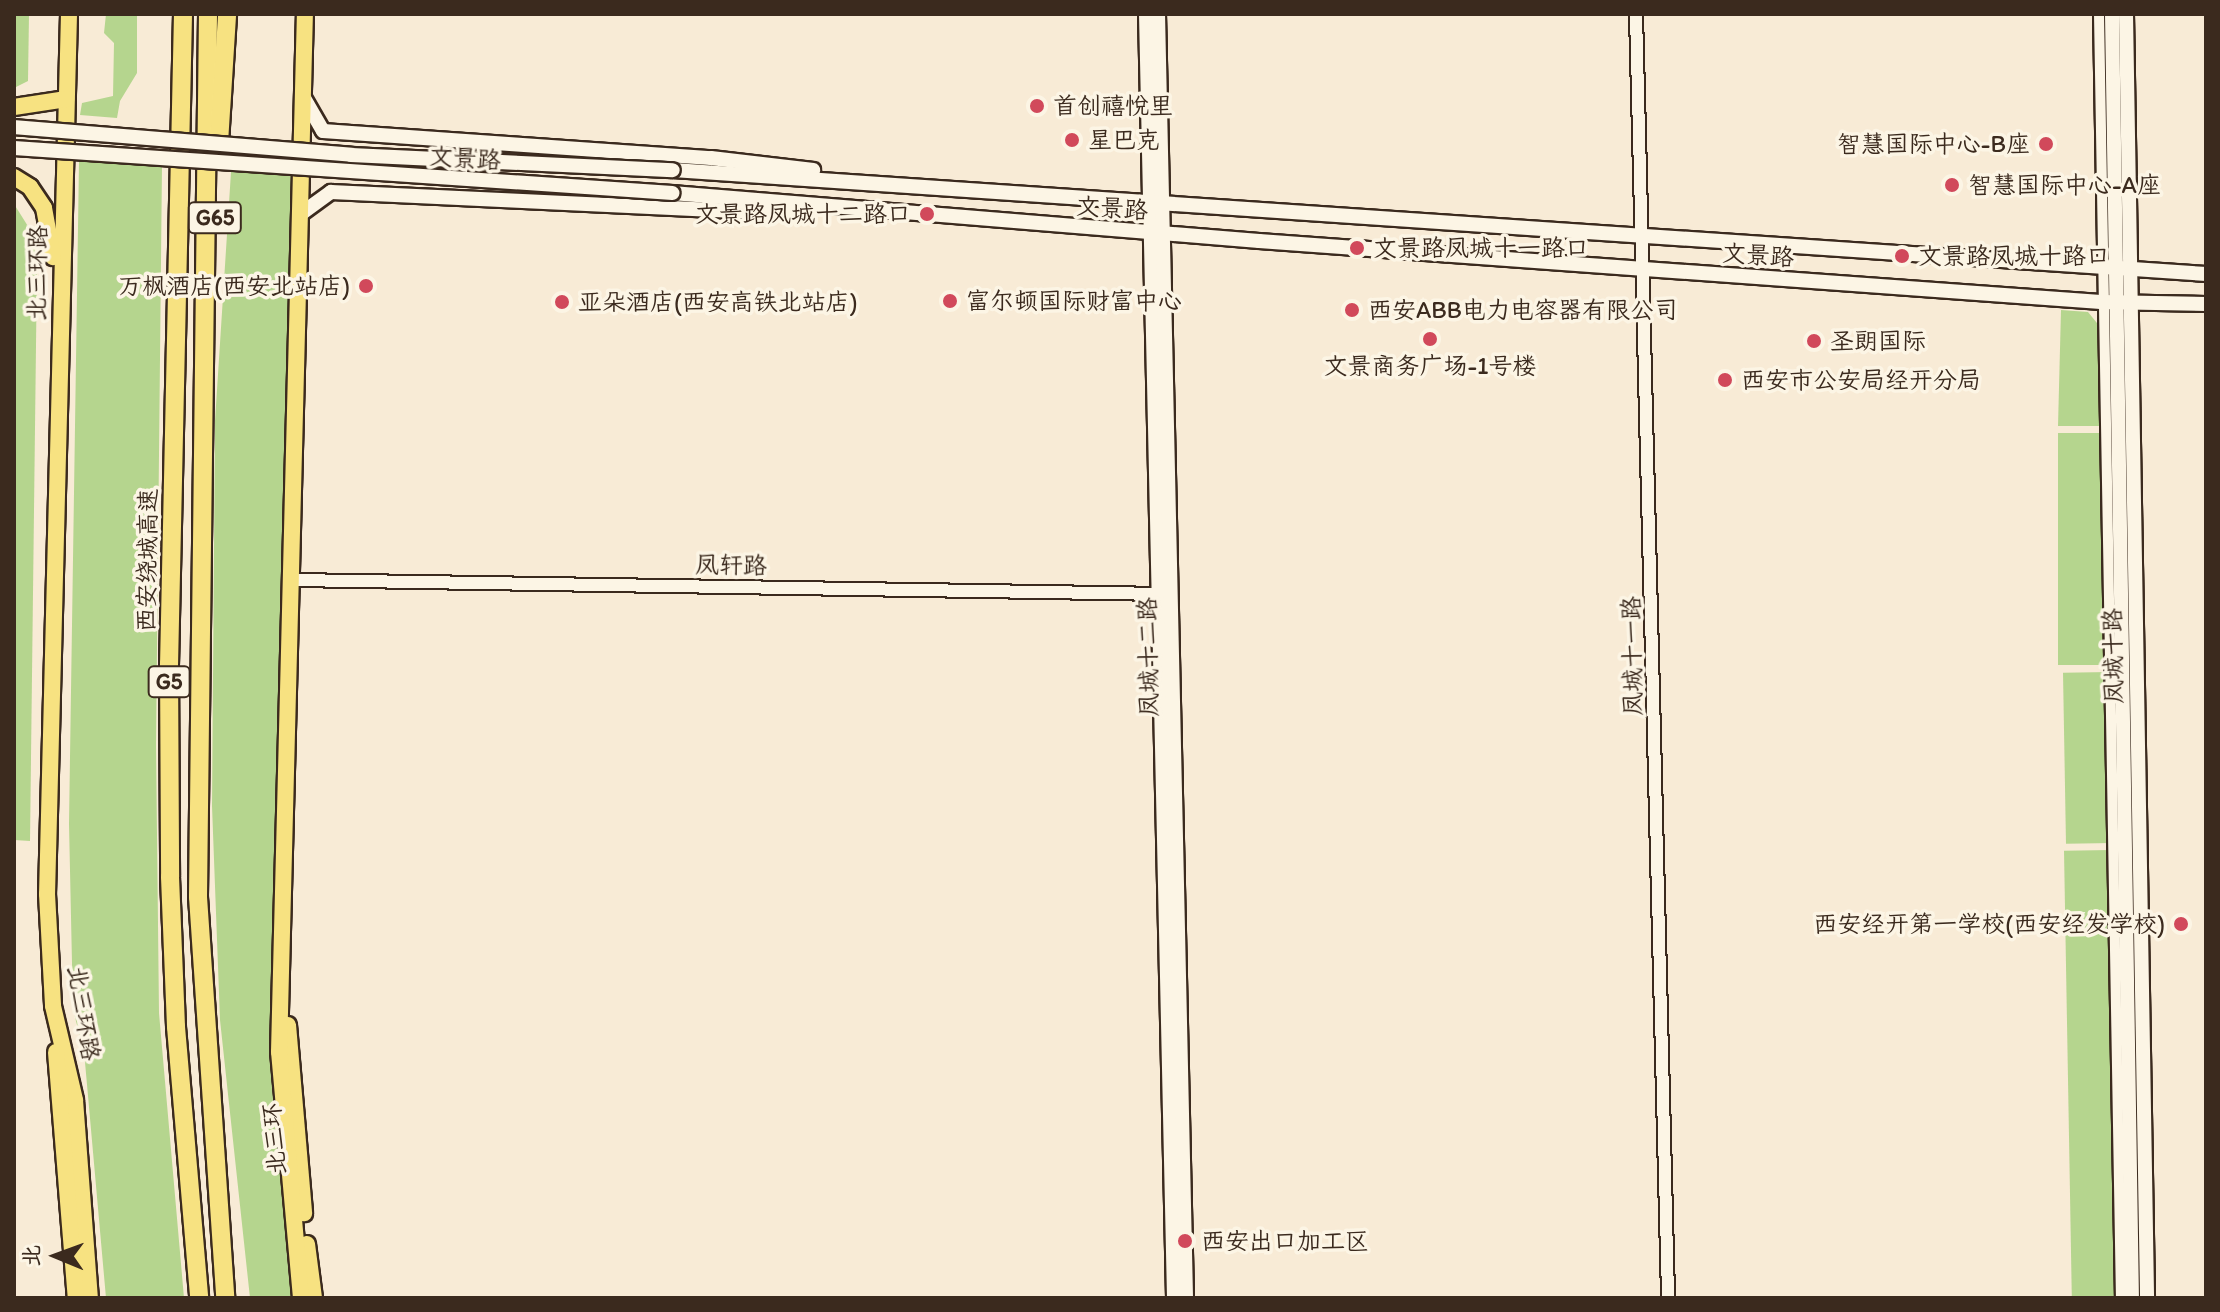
<!DOCTYPE html>
<meta charset="utf-8">
<style>
body{margin:0}
#map{position:relative;width:2220px;height:1312px;overflow:hidden;background:#f8ebd6;font-family:Itim,"LXGW WenKai TC",sans-serif}
div>[style]{position:absolute}
.green>*{inset:0;background:#b5d58e;transform-origin:0 0}
.roads{filter:drop-shadow(2px 0 #3b2a1e) drop-shadow(-2px 0 #3b2a1e) drop-shadow(0 2px #3b2a1e) drop-shadow(0 -2px #3b2a1e)}
.minor>*{height:10px;margin:-5px;padding:0 5px;transform-origin:5px;border-radius:5px;background:#fcf5e5}
.tertiary>*{height:12px;margin:-6px;padding:0 6px;transform-origin:6px;border-radius:6px;background:#fcf5e5}
.secondary>*{height:14px;margin:-7px;padding:0 7px;transform-origin:7px;border-radius:7px;background:#fcf5e5}
.trunk>*{height:16px;margin:-8px;padding:0 8px;transform-origin:8px;border-radius:8px;background:#f7e281}
.motorway>*{height:18px;margin:-9px;padding:0 9px;transform-origin:9px;border-radius:9px;background:#f7e281}
.bridges{filter:drop-shadow(2px 0 #3b2a1e) drop-shadow(-2px 0 #3b2a1e) drop-shadow(0 2px #3b2a1e) drop-shadow(0 -2px #3b2a1e)}
.secondary-bridge>*{height:14px;margin:-7px;padding:0 7px;transform-origin:7px;border-radius:7px;background:#fcf5e5}
.dots>*{width:22px;height:22px;translate:-50% -50%;box-sizing:border-box;border:4px solid #fcf5e5;border-radius:50%}
span{translate:-50% -50%;white-space:nowrap;text-align:center;line-height:1.15;-webkit-text-stroke:7px #fcf5e5;paint-order:stroke}
.shield-label span{padding:2px 6px;background:#fcf5e5;border:2px solid;border-radius:6px;-webkit-text-stroke-width:0}
.shield-label{font-size:22px;color:#3b2a1e;font-weight:700}
.poi-label{font-size:24px;color:#3b2a1e}
.left{translate:0 -50%;text-align:left}
.right{translate:-100% -50%;text-align:right}
.street-label{font-size:24px;color:#3b2a1e}
.frame{position:absolute;inset:0;border:16px solid #3b2a1e;pointer-events:none}
.north{position:absolute;left:16px;top:1216px;width:80px;height:80px;-webkit-text-stroke:6px #fcf5e5;paint-order:stroke;rotate:271deg;font-size:22px;font-weight:700;line-height:32px;text-align:center;color:#3b2a1e}
.north::after{content:'';display:block;margin:auto;width:28px;height:36px;background:#3b2a1e;clip-path:polygon(50% 0,100% 100%,50% 72%,0 100%)}
</style>
<div id="map">
<div class="green">
<div style="clip-path:polygon(14px 14px,29px 14px,28px 81px,14px 88px)"></div>
<div style="clip-path:polygon(106px 14px,137px 14px,137px 73px,120px 101px,117px 118px,80px 115px,82px 103px,113px 96px,114px 43px,104px 33px)"></div>
<div style="clip-path:polygon(79px 161px,162px 165px,156px 745px,159px 1013px,184px 1298px,106px 1298px,84px 1051px,73px 1010px,69px 824px)"></div>
<div style="clip-path:polygon(231px 172px,294px 175px,283px 919px,302px 1298px,250px 1298px,220px 1020px,212px 806px,215px 421px)"></div>
<div style="clip-path:polygon(14px 204px,31px 231px,37px 263px,30px 841px,14px 840px)"></div>
<div style="clip-path:polygon(2061px 310px,2088px 312px,2101px 328px,2106px 426px,2058px 426px)"></div>
<div style="left:2058px;top:433px;width:48px;height:232px"></div>
<div style="left:2110px;top:672px;width:171px;height:47px;rotate:89deg"></div>
<div style="left:2111px;top:850px;width:448px;height:47px;rotate:89deg"></div>
</div>
<div class="roads">
<div class="minor">
<div style="left:2099px;top:14px;width:1284px;rotate:89.02deg"></div>
</div>
<div class="tertiary">
<div style="left:1636px;top:14px;width:1284px;rotate:88.57deg"></div>
<div style="left:293px;top:580px;width:873px;rotate:0.92deg"></div>
</div>
<div class="secondary">
<div style="left:1146px;top:14px;width:1284px;rotate:88.75deg"></div>
<div style="left:1158px;top:14px;width:1284px;rotate:88.75deg"></div>
<div style="left:2112px;top:14px;width:1284px;rotate:89.11deg"></div>
<div style="left:2126px;top:14px;width:1284px;rotate:89.06deg"></div>
<div style="left:304px;top:98px;width:38px;rotate:60deg"></div>
<div style="left:323px;top:131px;width:389px;rotate:4deg"></div>
<div style="left:711px;top:158px;width:103px;rotate:6.7deg"></div>
<div style="left:673px;top:170px;width:1537px;rotate:3.88deg"></div>
<div style="left:672px;top:193px;width:589px;rotate:4.67deg"></div>
<div style="left:1259px;top:241px;width:844px;rotate:4.14deg"></div>
<div style="left:2101px;top:302px;width:105px;rotate:1.1deg"></div>
<div style="left:302px;top:213px;width:36px;rotate:-36deg"></div>
<div style="left:331px;top:192px;width:442px;rotate:2.7deg"></div>
<div style="left:773px;top:213px;width:29px;rotate:-6deg"></div>
</div>
<div class="trunk">
<div style="left:69px;top:14px;width:880px;rotate:91.43deg"></div>
<div style="left:47px;top:894px;width:112px;rotate:86.9deg"></div>
<div style="left:53px;top:1006px;width:97px;rotate:76.8deg"></div>
<div style="left:75px;top:1100px;width:199px;rotate:85.7deg"></div>
<div style="left:14px;top:107px;width:53px;rotate:-8.7deg"></div>
<div style="left:14px;top:177px;width:19px;rotate:32deg"></div>
<div style="left:30px;top:187px;width:25px;rotate:56deg"></div>
<div style="left:44px;top:208px;width:50px;rotate:79.6deg"></div>
<div style="left:288px;top:1025px;width:189px;rotate:85.1deg"></div>
<div style="left:56px;top:1052px;width:247px;rotate:85.4deg"></div>
<div style="left:307px;top:1244px;width:54px;rotate:82.6deg"></div>
<div style="left:301px;top:1298px;width:247px;rotate:-95.1deg"></div>
<div style="left:279px;top:1052px;width:1038px;rotate:-88.57deg"></div>
</div>
<div class="motorway">
<div style="left:183px;top:14px;width:650px;rotate:91.23deg"></div>
<div style="left:169px;top:664px;width:213px;rotate:89.7deg"></div>
<div style="left:170px;top:877px;width:150px;rotate:87.7deg"></div>
<div style="left:176px;top:1027px;width:272px;rotate:85.1deg"></div>
<div style="left:208px;top:14px;width:883px;rotate:90.65deg"></div>
<div style="left:198px;top:897px;width:402px;rotate:86.1deg"></div>
<div style="left:218px;top:159px;width:145px;rotate:-86.4deg"></div>
</div>
</div>
<div class="bridges">
<div class="secondary-bridge">
<div style="left:14px;top:127px;width:338px;rotate:4.7deg"></div>
<div style="left:351px;top:155px;width:322px;rotate:2.7deg"></div>
<div style="left:14px;top:148px;width:660px;rotate:3.91deg"></div>
</div>
</div>
<div class="dots">
<div style="left:1037px;top:106px;background:#d1495b"></div>
<div style="left:1072px;top:140px;background:#d1495b"></div>
<div style="left:2046px;top:144px;background:#d1495b"></div>
<div style="left:1952px;top:185px;background:#d1495b"></div>
<div style="left:927px;top:214px;background:#d1495b"></div>
<div style="left:1357px;top:248px;background:#d1495b"></div>
<div style="left:1902px;top:256px;background:#d1495b"></div>
<div style="left:366px;top:286px;background:#d1495b"></div>
<div style="left:950px;top:301px;background:#d1495b"></div>
<div style="left:562px;top:302px;background:#d1495b"></div>
<div style="left:1352px;top:310px;background:#d1495b"></div>
<div style="left:1430px;top:339px;background:#d1495b"></div>
<div style="left:1814px;top:341px;background:#d1495b"></div>
<div style="left:1725px;top:380px;background:#d1495b"></div>
<div style="left:2181px;top:924px;background:#d1495b"></div>
<div style="left:1185px;top:1241px;background:#d1495b"></div>
</div>
<div class="shield-label">
<span style="left:215px;top:218px">G65</span>
<span style="left:169px;top:682px">G5</span>
</div>
<div class="poi-label">
<span class="left" style="left:1053px;top:106px">首创禧悦里</span>
<span class="left" style="left:1088px;top:140px">星巴克</span>
<span class="right" style="left:2030px;top:144px">智慧国际中心-B座</span>
<span class="left" style="left:1968px;top:185px">智慧国际中心-A座</span>
<span class="right" style="left:911px;top:214px">文景路凤城十二路口</span>
<span class="left" style="left:1373px;top:248px">文景路凤城十一路口</span>
<span class="left" style="left:1918px;top:256px">文景路凤城十路口</span>
<span class="right" style="left:350px;top:286px">万枫酒店(西安北站店)</span>
<span class="left" style="left:966px;top:301px">富尔顿国际财富中心</span>
<span class="left" style="left:578px;top:302px">亚朵酒店(西安高铁北站店)</span>
<span class="left" style="left:1368px;top:310px">西安ABB电力电容器有限公司</span>
<span class="left" style="left:1830px;top:341px">圣朗国际</span>
<span style="left:1430px;top:366px">文景商务广场-1号楼</span>
<span class="left" style="left:1741px;top:380px">西安市公安局经开分局</span>
<span class="right" style="left:2165px;top:924px">西安经开第一学校(西安经发学校)</span>
<span class="left" style="left:1201px;top:1241px">西安出口加工区</span>
</div>
<div class="street-label">
<span style="left:465px;top:158px;rotate:4deg">文景路</span>
<span style="left:1112px;top:208px;rotate:4deg">文景路</span>
<span style="left:1758px;top:255px;rotate:4deg">文景路</span>
<span style="left:37px;top:273px;rotate:-89deg">北三环路</span>
<span style="left:147px;top:560px;rotate:-89deg">西安绕城高速</span>
<span style="left:731px;top:565px;rotate:1deg">凤轩路</span>
<span style="left:1632px;top:656px;rotate:-91deg">凤城十一路</span>
<span style="left:2113px;top:656px;rotate:-91deg">凤城十路</span>
<span style="left:1148px;top:657px;rotate:-91deg">凤城十二路</span>
<span style="left:84px;top:1013px;rotate:81deg">北三环路</span>
<span style="left:274px;top:1139px;rotate:-95deg">北三环</span>
</div>
<div class="frame"></div>
<div class="north">北</div>
</div>
